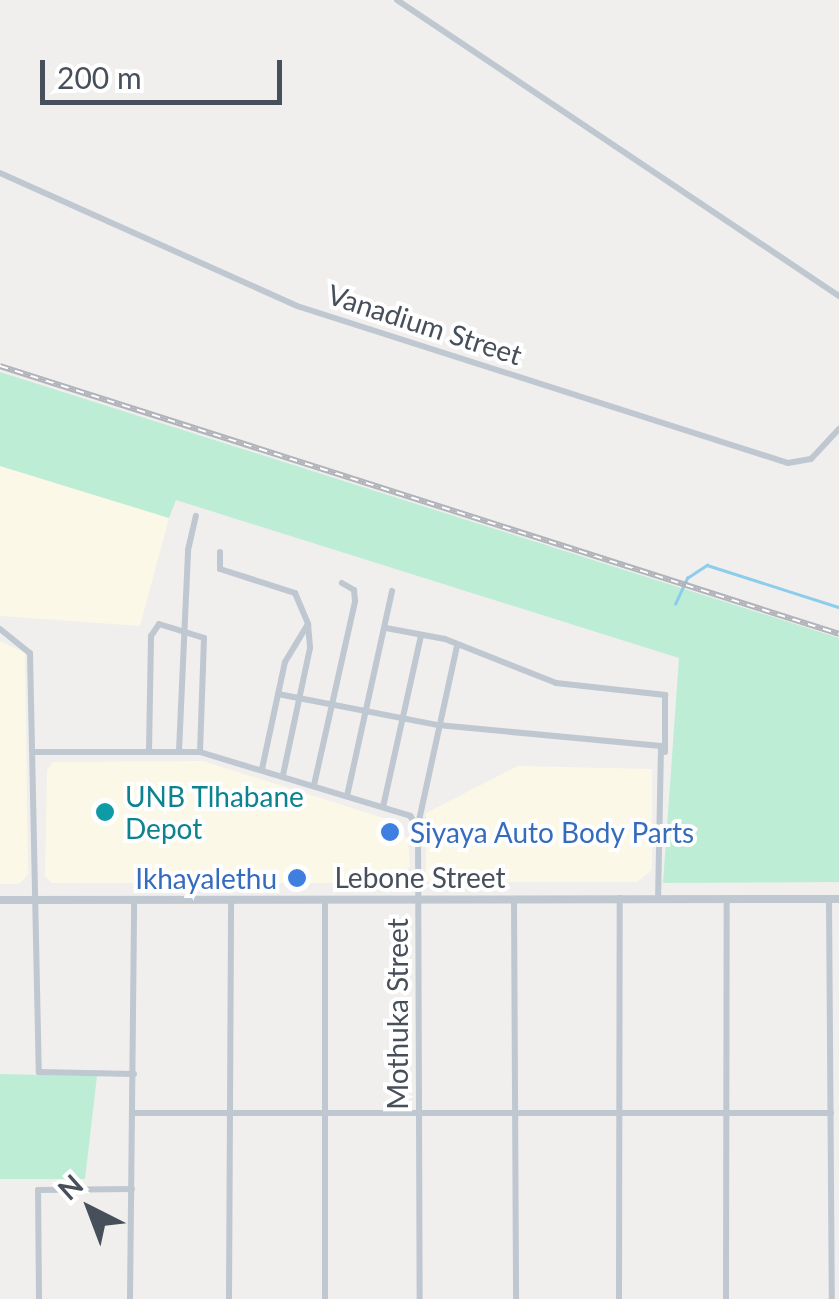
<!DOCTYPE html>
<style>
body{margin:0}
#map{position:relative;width:839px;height:1299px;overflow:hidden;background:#f1eeee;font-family:Lato,sans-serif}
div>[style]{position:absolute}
.commercial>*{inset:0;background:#fbf8e8}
.green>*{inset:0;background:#bdeed5}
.stream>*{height:2.5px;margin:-1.25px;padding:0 1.25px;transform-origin:1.25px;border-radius:1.25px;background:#8bcdea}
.minor>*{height:6px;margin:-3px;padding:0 3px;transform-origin:3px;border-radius:3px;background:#bfc7d0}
.tertiary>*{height:8px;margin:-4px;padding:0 4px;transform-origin:4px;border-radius:4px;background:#bfc7d0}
.rail>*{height:6px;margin-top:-3px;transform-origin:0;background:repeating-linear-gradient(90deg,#fff 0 8px,#b0b3b9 0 16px);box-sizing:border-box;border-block:2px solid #b0b3b9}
.dots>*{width:28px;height:28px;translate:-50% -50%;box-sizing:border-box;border:5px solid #fff;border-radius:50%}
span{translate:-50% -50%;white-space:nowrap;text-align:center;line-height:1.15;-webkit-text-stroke:8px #fff;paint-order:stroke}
.street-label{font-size:28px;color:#474f5b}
.culture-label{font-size:28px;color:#0d838f}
.left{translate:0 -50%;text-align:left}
.shop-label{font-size:28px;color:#366cbe}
.right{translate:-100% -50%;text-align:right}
.north{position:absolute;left:40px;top:1159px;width:100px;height:100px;-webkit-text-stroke:8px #fff;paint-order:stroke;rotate:318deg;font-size:28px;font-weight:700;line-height:40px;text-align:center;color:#474f5b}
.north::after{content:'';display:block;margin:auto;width:35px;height:45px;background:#474f5b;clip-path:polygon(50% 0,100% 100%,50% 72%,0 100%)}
.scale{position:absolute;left:40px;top:60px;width:242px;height:45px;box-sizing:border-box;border:5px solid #474f5b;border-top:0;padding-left:12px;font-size:30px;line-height:35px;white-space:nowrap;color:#474f5b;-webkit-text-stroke:8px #fff;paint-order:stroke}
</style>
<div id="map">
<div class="commercial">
<div style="clip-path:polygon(0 466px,169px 518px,140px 626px,0 616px)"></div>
<div style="clip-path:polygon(0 641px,25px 653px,28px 874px,19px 884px,0 884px)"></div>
<div style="clip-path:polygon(203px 761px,390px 820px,408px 839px,410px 866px,401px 882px,386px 883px,52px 883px,45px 876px,47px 770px,53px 762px)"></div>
<div style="clip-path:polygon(518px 766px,652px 769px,652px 870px,637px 882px,426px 882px,426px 813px)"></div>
</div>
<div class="green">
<div style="clip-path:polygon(0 372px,839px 638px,839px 882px,663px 883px,679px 658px,176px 500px,169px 518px,0 466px)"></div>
<div style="clip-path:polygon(0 1074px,97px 1076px,85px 1179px,0 1179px)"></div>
</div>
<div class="stream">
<div style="left:675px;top:604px;width:29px;rotate:-65deg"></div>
<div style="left:687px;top:578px;width:24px;rotate:-33deg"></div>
<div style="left:707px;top:565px;width:139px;rotate:17.7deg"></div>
</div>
<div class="minor">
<div style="left:397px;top:0;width:532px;rotate:33.81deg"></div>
<div style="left:0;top:173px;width:325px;rotate:24.1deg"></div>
<div style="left:297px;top:306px;width:515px;rotate:17.73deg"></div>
<div style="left:788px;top:463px;width:23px;rotate:-10deg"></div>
<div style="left:811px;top:459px;width:41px;rotate:-47deg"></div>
<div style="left:220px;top:552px;width:17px;rotate:90deg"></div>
<div style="left:220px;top:569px;width:79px;rotate:17.7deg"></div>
<div style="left:295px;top:593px;width:34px;rotate:67deg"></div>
<div style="left:308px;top:624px;width:24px;rotate:85deg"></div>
<div style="left:310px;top:648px;width:130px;rotate:102deg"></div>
<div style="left:386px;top:628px;width:60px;rotate:10.6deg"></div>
<div style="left:445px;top:639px;width:119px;rotate:21.6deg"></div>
<div style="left:556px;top:683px;width:110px;rotate:6.3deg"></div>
<div style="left:665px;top:695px;width:57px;rotate:90deg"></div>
<div style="left:0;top:629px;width:38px;rotate:39deg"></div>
<div style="left:30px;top:653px;width:419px;rotate:88.8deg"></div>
<div style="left:39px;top:1072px;width:95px;rotate:1.2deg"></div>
<div style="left:278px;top:694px;width:163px;rotate:11deg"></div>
<div style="left:438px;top:725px;width:224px;rotate:5.4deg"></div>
<div style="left:661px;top:746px;width:153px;rotate:91.1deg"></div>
<div style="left:149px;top:751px;width:115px;rotate:-89deg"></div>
<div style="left:151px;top:636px;width:14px;rotate:-56deg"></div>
<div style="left:159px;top:624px;width:47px;rotate:17.3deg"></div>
<div style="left:204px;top:638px;width:114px;rotate:92deg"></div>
<div style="left:179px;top:751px;width:201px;rotate:-87.4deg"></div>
<div style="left:188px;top:550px;width:35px;rotate:-77deg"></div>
<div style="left:36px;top:752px;width:164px"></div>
<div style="left:200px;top:752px;width:220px;rotate:16.9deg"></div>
<div style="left:410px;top:816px;width:13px;rotate:51deg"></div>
<div style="left:418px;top:826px;width:473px;rotate:89.8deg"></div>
<div style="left:262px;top:769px;width:109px;rotate:-77.9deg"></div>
<div style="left:285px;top:662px;width:44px;rotate:-58.8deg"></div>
<div style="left:314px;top:785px;width:189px;rotate:-77.4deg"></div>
<div style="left:355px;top:601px;width:11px;rotate:-95deg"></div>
<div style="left:354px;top:590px;width:14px;rotate:-150deg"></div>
<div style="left:347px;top:796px;width:210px;rotate:-77.6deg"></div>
<div style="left:383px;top:807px;width:176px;rotate:-77.5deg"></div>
<div style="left:418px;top:825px;width:183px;rotate:-77.7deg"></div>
<div style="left:325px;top:899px;width:400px;rotate:90deg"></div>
<div style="left:514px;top:899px;width:400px;rotate:89.7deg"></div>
<div style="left:829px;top:899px;width:400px;rotate:89.6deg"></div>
<div style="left:133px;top:1113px;width:698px"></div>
<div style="left:39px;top:1299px;width:109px;rotate:-90.5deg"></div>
<div style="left:38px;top:1190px;width:94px;rotate:-0.6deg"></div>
<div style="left:130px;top:1299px;width:400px;rotate:-89.4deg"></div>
<div style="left:229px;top:1299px;width:400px;rotate:-89.7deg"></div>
<div style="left:619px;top:1299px;width:401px;rotate:-89.9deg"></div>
<div style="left:726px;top:1299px;width:400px;rotate:-89.9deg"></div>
</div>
<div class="tertiary">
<div style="left:0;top:900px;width:839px;rotate:-0.07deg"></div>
</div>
<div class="rail">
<div style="left:0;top:366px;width:881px;rotate:17.71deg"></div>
</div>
<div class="dots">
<div style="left:105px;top:812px;background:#0f9aa8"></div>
<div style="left:390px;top:832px;background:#3f7fe0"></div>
<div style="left:297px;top:878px;background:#3f7fe0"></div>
</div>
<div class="street-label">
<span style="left:425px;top:324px;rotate:18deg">Vanadium Street</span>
<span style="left:420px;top:877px">Lebone Street</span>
<span style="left:397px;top:1014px;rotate:-90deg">Mothuka Street</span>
</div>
<div class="culture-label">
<span class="left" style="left:125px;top:812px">UNB Tlhabane<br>Depot</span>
</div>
<div class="shop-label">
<span class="left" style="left:410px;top:832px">Siyaya Auto Body Parts</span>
<span class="right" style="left:277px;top:878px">Ikhayalethu</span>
</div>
<div class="north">N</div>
<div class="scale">200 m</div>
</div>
